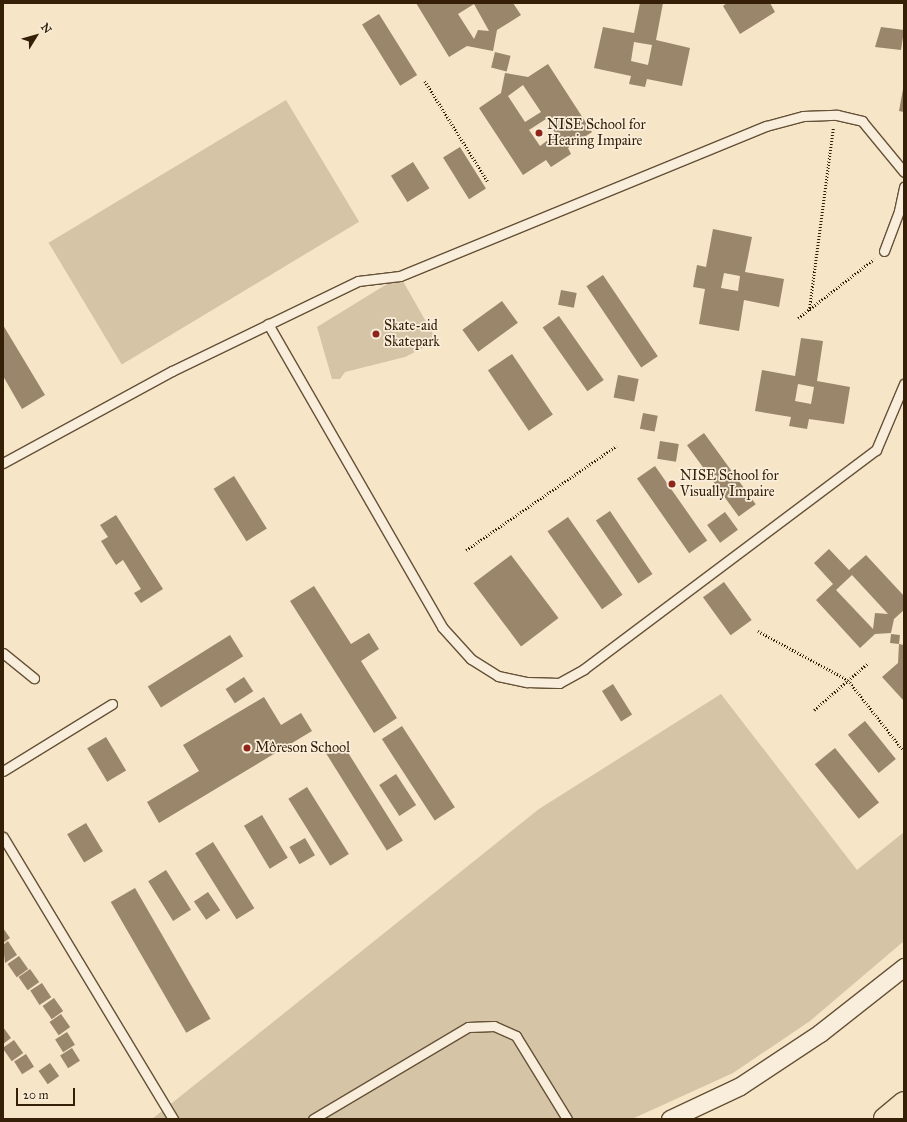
<!DOCTYPE html>
<meta charset="utf-8">
<style>
body{margin:0}
#map{position:relative;width:907px;height:1122px;overflow:hidden;background:#f6e5c7;font-family:"IM FELL Great Primer",serif}
div>[style]{position:absolute}
.green>*{inset:0;background:#d5c4a6;transform-origin:0 0}
.building>*{inset:0;background:#99866b;transform-origin:0 0}
.path>*{height:2.5px;margin-top:-1.25px;transform-origin:0;background:repeating-linear-gradient(90deg,#352007 0 1px,transparent 0 3px)}
.roads{filter:drop-shadow(1px 0 #655137) drop-shadow(-1px 0 #655137) drop-shadow(0 1px #655137) drop-shadow(0 -1px #655137)}
.service>*{height:9px;margin:-4.5px;padding:0 4.5px;transform-origin:4.5px;border-radius:4.5px;background:#f9eedb}
.minor>*{height:17px;margin:-8.5px;padding:0 8.5px;transform-origin:8.5px;border-radius:8.5px;background:#f9eedb}
.motorway>*{height:22px;margin:-11px;padding:0 11px;transform-origin:11px;border-radius:11px;background:#f6e5c7}
.dots>*{width:11px;height:11px;translate:-50% -50%;box-sizing:border-box;border:2px solid #f9eedb;border-radius:50%}
span{translate:-50% -50%;white-space:nowrap;text-align:center;line-height:1.15;-webkit-text-stroke:3.5px #f9eedb;paint-order:stroke}
.poi-label{font-size:14px;color:#352007}
.left{translate:0 -50%;text-align:left}
.frame{position:absolute;inset:0;border:4px solid #352007;pointer-events:none}
.north{position:absolute;left:16px;top:16px;width:40px;height:40px;-webkit-text-stroke:3px #f9eedb;paint-order:stroke;rotate:53deg;font-size:11px;font-weight:700;line-height:16px;text-align:center;color:#352007}
.north::after{content:'';display:block;margin:auto;width:14px;height:18px;background:#352007;clip-path:polygon(50% 0,100% 100%,50% 72%,0 100%)}
.scale{position:absolute;left:16px;top:1088px;width:59px;height:18px;box-sizing:border-box;border:2px solid #352007;border-top:0;padding-left:5px;font-size:12px;line-height:14px;white-space:nowrap;color:#352007;-webkit-text-stroke:3px #f9eedb;paint-order:stroke}
</style>
<div id="map">
<div class="green">
<div style="left:286px;top:100px;width:142px;height:277px;rotate:59deg"></div>
<div style="clip-path:polygon(400px 276px,437px 341px,405px 357px,345px 372px,340px 379px,332px 379px,317px 327px)"></div>
<div style="clip-path:polygon(721px 694px,857px 870px,904px 832px,904px 941px,810px 1021px,733px 1073px,632px 1119px,152px 1119px,539px 809px)"></div>
</div>
<div class="building">
<div style="clip-path:polygon(evenodd,416px 3px,513px 3px,521px 15px,497px 30px,493px 51px,467px 46px,449px 57px,416px 3px,474px 4px,489px 31px,478px 30px,474px 39px,458px 14px,474px 4px)"></div>
<div style="clip-path:polygon(evenodd,640px 3px,663px 3px,656px 40px,690px 48px,682px 86px,647px 79px,645px 87px,629px 84px,631px 76px,594px 68px,603px 27px,634px 33px,640px 3px,634px 42px,652px 45px,648px 65px,631px 61px,634px 42px)"></div>
<div style="clip-path:polygon(727px 3px,770px 3px,775px 12px,740px 34px,723px 6px)"></div>
<div style="left:379px;top:14px;width:72px;height:20px;rotate:58deg"></div>
<div style="clip-path:polygon(881px 27px,904px 30px,901px 50px,875px 47px)"></div>
<div style="left:495px;top:52px;width:16px;height:16px;rotate:14deg"></div>
<div style="clip-path:polygon(evenodd,548px 64px,592px 132px,568px 148px,571px 154px,551px 167px,546px 160px,523px 175px,479px 108px,501px 93px,505px 73px,528px 77px,548px 64px,523px 85px,541px 112px,525px 122px,508px 96px,523px 85px,548px 64px,546px 119px,556px 134px,540px 146px,529px 130px,546px 119px)"></div>
<div style="clip-path:polygon(903px 89px,904px 89px,904px 112px,899px 111px)"></div>
<div style="left:460px;top:147px;width:49px;height:20px;rotate:58deg"></div>
<div style="left:413px;top:162px;width:31px;height:26px;rotate:58deg"></div>
<div style="clip-path:polygon(evenodd,713px 229px,752px 237px,745px 272px,784px 279px,779px 307px,744px 300px,739px 331px,699px 324px,705px 289px,693px 287px,697px 265px,706px 267px,713px 229px,724px 273px,740px 276px,738px 291px,721px 288px,724px 273px)"></div>
<div style="left:603px;top:275px;width:98px;height:20px;rotate:56deg"></div>
<div style="left:561px;top:290px;width:16px;height:15px;rotate:11deg"></div>
<div style="left:502px;top:301px;width:27px;height:49px;rotate:54deg"></div>
<div style="left:559px;top:316px;width:78px;height:20px;rotate:55deg"></div>
<div style="clip-path:polygon(3px 325px,45px 395px,22px 409px,3px 376px)"></div>
<div style="clip-path:polygon(evenodd,801px 338px,823px 341px,817px 381px,850px 387px,844px 424px,809px 419px,807px 429px,789px 426px,791px 417px,755px 411px,762px 370px,795px 376px,801px 338px,798px 384px,814px 387px,811px 404px,795px 401px,798px 384px)"></div>
<div style="left:512px;top:354px;width:73px;height:29px;rotate:56deg"></div>
<div style="left:618px;top:375px;width:21px;height:23px;rotate:11deg"></div>
<div style="left:643px;top:413px;width:15px;height:16px;rotate:11deg"></div>
<div style="left:704px;top:433px;width:88px;height:21px;rotate:54deg"></div>
<div style="left:660px;top:441px;width:19px;height:18px;rotate:9deg"></div>
<div style="left:655px;top:466px;width:91px;height:22px;rotate:55deg"></div>
<div style="left:234px;top:476px;width:62px;height:24px;rotate:58deg"></div>
<div style="left:610px;top:511px;width:76px;height:17px;rotate:56deg"></div>
<div style="left:725px;top:512px;width:22px;height:22px;rotate:54deg"></div>
<div style="clip-path:polygon(116px 515px,163px 589px,141px 603px,134px 593px,141px 589px,123px 560px,116px 565px,101px 541px,108px 537px,100px 525px)"></div>
<div style="left:568px;top:517px;width:95px;height:25px;rotate:55deg"></div>
<div style="clip-path:polygon(evenodd,829px 549px,849px 570px,866px 555px,904px 596px,904px 610px,894px 619px,891px 633px,875px 634px,860px 648px,816px 600px,833px 584px,814px 563px,829px 549px,852px 575px,888px 614px,875px 613px,873px 629px,836px 590px,852px 575px)"></div>
<div style="left:511px;top:555px;width:79px;height:47px;rotate:53deg"></div>
<div style="left:724px;top:582px;width:47px;height:26px;rotate:54deg"></div>
<div style="clip-path:polygon(314px 586px,351px 644px,369px 633px,379px 649px,361px 661px,397px 718px,374px 733px,290px 601px)"></div>
<div style="left:891px;top:634px;width:9px;height:9px;rotate:6deg"></div>
<div style="left:230px;top:635px;width:25px;height:97px;rotate:58deg"></div>
<div style="clip-path:polygon(899px 644px,904px 645px,904px 701px,882px 677px,898px 663px)"></div>
<div style="left:244px;top:677px;width:17px;height:22px;rotate:57deg"></div>
<div style="left:613px;top:684px;width:36px;height:13px;rotate:58deg"></div>
<div style="clip-path:polygon(264px 697px,281px 725px,301px 713px,312px 731px,159px 823px,147px 802px,199px 771px,183px 745px)"></div>
<div style="left:865px;top:721px;width:49px;height:22px;rotate:51deg"></div>
<div style="left:402px;top:726px;width:97px;height:24px;rotate:57deg"></div>
<div style="left:106px;top:737px;width:39px;height:22px;rotate:59deg"></div>
<div style="left:342px;top:743px;width:115px;height:19px;rotate:58deg"></div>
<div style="left:835px;top:748px;width:70px;height:26px;rotate:51deg"></div>
<div style="left:396px;top:774px;width:37px;height:20px;rotate:57deg"></div>
<div style="left:307px;top:787px;width:79px;height:22px;rotate:58deg"></div>
<div style="left:262px;top:815px;width:50px;height:21px;rotate:59deg"></div>
<div style="left:86px;top:823px;width:33px;height:22px;rotate:59deg"></div>
<div style="left:305px;top:838px;width:20px;height:18px;rotate:60deg"></div>
<div style="left:213px;top:842px;width:78px;height:21px;rotate:58deg"></div>
<div style="left:166px;top:870px;width:47px;height:21px;rotate:58deg"></div>
<div style="left:135px;top:888px;width:151px;height:28px;rotate:60deg"></div>
<div style="left:208px;top:892px;width:22px;height:17px;rotate:56deg"></div>
<div style="clip-path:polygon(3px 928px,10px 938px,3px 943px)"></div>
<div style="clip-path:polygon(8px 941px,17px 955px,5px 963px,3px 945px)"></div>
<div style="left:19px;top:956px;width:16px;height:14px;rotate:55deg"></div>
<div style="left:30px;top:969px;width:16px;height:14px;rotate:55deg"></div>
<div style="left:42px;top:983px;width:17px;height:14px;rotate:57deg"></div>
<div style="left:54px;top:998px;width:16px;height:14px;rotate:55deg"></div>
<div style="left:61px;top:1014px;width:16px;height:14px;rotate:55deg"></div>
<div style="clip-path:polygon(3px 1027px,11px 1038px,3px 1044px)"></div>
<div style="left:67px;top:1032px;width:15px;height:14px;rotate:58deg"></div>
<div style="left:14px;top:1040px;width:16px;height:14px;rotate:55deg"></div>
<div style="left:72px;top:1048px;width:15px;height:14px;rotate:58deg"></div>
<div style="left:26px;top:1054px;width:15px;height:14px;rotate:58deg"></div>
<div style="left:50px;top:1063px;width:16px;height:14px;rotate:55deg"></div>
</div>
<div class="path">
<div style="left:425px;top:81px;width:119px;rotate:58deg"></div>
<div style="left:809px;top:311px;width:184px;rotate:-82.5deg"></div>
<div style="left:798px;top:318px;width:96px;rotate:-37.8deg"></div>
<div style="left:466px;top:550px;width:183px;rotate:-34.7deg"></div>
<div style="left:758px;top:631px;width:102px;rotate:28.6deg"></div>
<div style="left:848px;top:680px;width:89px;rotate:51.8deg"></div>
<div style="left:814px;top:710px;width:72px;rotate:-41deg"></div>
</div>
<div class="roads">
<div class="service">
<div style="left:884px;top:251px;width:43px;rotate:-69.4deg"></div>
<div style="left:899px;top:211px;width:25px;rotate:-78deg"></div>
<div style="left:268px;top:324px;width:349px;rotate:60.1deg"></div>
<div style="left:442px;top:627px;width:43px;rotate:47.8deg"></div>
<div style="left:471px;top:659px;width:32px;rotate:32deg"></div>
<div style="left:498px;top:676px;width:30px;rotate:12deg"></div>
<div style="left:527px;top:682px;width:32px;rotate:2deg"></div>
<div style="left:559px;top:683px;width:29px;rotate:-29deg"></div>
<div style="left:584px;top:669px;width:365px;rotate:-36.9deg"></div>
<div style="left:876px;top:450px;width:72px;rotate:-67deg"></div>
<div style="left:3px;top:463px;width:192px;rotate:-28.6deg"></div>
<div style="left:172px;top:371px;width:207px;rotate:-25.8deg"></div>
<div style="left:358px;top:281px;width:42px;rotate:-6.8deg"></div>
<div style="left:400px;top:276px;width:396px;rotate:-22.3deg"></div>
<div style="left:766px;top:126px;width:38px;rotate:-15deg"></div>
<div style="left:803px;top:116px;width:34px;rotate:-2deg"></div>
<div style="left:837px;top:115px;width:26px;rotate:13deg"></div>
<div style="left:862px;top:121px;width:66px;rotate:50.5deg"></div>
<div style="left:3px;top:653px;width:40px;rotate:39deg"></div>
<div style="left:3px;top:771px;width:128px;rotate:-31.6deg"></div>
<div style="left:3px;top:837px;width:329px;rotate:58.9deg"></div>
<div style="left:313px;top:1119px;width:180px;rotate:-30.7deg"></div>
<div style="left:468px;top:1027px;width:26px;rotate:-2deg"></div>
<div style="left:494px;top:1026px;width:24px;rotate:24deg"></div>
<div style="left:516px;top:1036px;width:97px;rotate:58.4deg"></div>
</div>
<div class="minor">
<div style="left:670px;top:1119px;width:77px;rotate:-25.2deg"></div>
<div style="left:740px;top:1086px;width:96px;rotate:-33.5deg"></div>
<div style="left:820px;top:1033px;width:107px;rotate:-38.2deg"></div>
</div>
<div class="motorway">
<div style="left:885px;top:1119px;width:25px;rotate:-40deg"></div>
</div>
</div>
<div class="dots">
<div style="left:539px;top:133px;background:#8f2418"></div>
<div style="left:376px;top:334px;background:#8f2418"></div>
<div style="left:672px;top:484px;background:#8f2418"></div>
<div style="left:247px;top:748px;background:#8f2418"></div>
</div>
<div class="poi-label">
<span class="left" style="left:547px;top:133px">NISE School for<br>Hearing Impaire</span>
<span class="left" style="left:384px;top:334px">Skate-aid<br>Skatepark</span>
<span class="left" style="left:680px;top:484px">NISE School for<br>Visually Impaire</span>
<span class="left" style="left:255px;top:748px">Môreson School</span>
</div>
<div class="frame"></div>
<div class="north">N</div>
<div class="scale">20 m</div>
</div>
